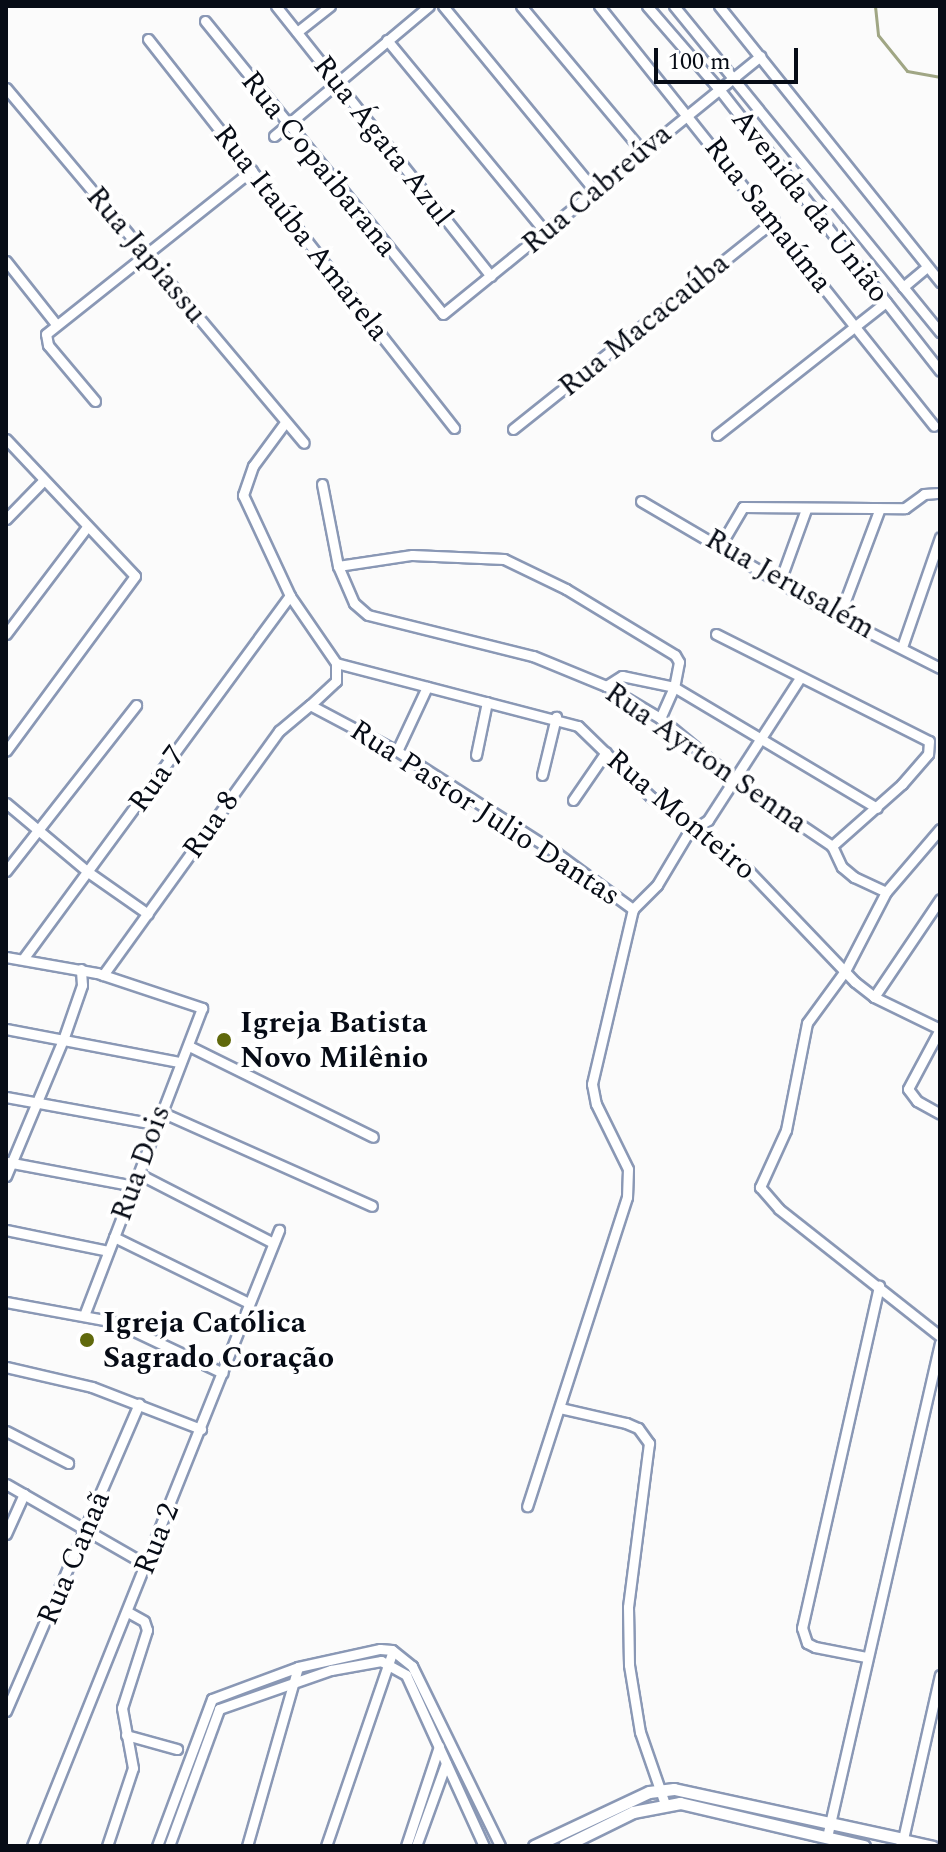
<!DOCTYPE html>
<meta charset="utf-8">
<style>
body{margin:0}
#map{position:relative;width:946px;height:1852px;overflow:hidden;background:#fbfbfb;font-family:Spectral,serif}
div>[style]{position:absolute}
.stream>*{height:3px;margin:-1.5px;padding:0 1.5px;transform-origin:1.5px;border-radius:1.5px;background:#a0a684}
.roads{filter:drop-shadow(2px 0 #8a98b5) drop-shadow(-2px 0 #8a98b5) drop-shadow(0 2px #8a98b5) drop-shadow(0 -2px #8a98b5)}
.minor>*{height:9px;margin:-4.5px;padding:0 4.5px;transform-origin:4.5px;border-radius:4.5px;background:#fff}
.tertiary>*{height:11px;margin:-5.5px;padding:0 5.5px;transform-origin:5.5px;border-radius:5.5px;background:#fff}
.dots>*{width:22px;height:22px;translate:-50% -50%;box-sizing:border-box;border:4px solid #fff;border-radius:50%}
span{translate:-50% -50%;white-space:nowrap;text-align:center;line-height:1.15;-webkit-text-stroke:8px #fff;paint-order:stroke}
.street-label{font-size:30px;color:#070c16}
.poi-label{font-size:30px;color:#070c16;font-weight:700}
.left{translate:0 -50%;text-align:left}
.frame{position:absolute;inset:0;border:8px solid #070c16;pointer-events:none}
.scale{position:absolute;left:654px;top:48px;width:144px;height:36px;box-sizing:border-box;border:4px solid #070c16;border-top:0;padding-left:10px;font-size:24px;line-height:28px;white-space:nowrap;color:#070c16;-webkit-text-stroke:6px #fff;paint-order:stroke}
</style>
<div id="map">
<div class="stream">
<div style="left:875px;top:6px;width:29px;rotate:84deg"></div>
<div style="left:878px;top:35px;width:46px;rotate:51.1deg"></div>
<div style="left:907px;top:71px;width:34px;rotate:10deg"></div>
</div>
<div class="roads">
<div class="minor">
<div style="left:276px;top:6px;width:345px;rotate:51.5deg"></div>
<div style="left:443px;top:6px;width:239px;rotate:50.6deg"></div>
<div style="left:521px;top:6px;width:190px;rotate:50.1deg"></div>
<div style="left:599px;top:6px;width:537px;rotate:51.42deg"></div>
<div style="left:647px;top:6px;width:110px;rotate:49.1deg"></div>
<div style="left:719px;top:89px;width:358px;rotate:51.9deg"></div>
<div style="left:674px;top:6px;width:421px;rotate:50.8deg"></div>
<div style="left:719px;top:6px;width:354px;rotate:51.3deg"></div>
<div style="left:205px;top:21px;width:377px;rotate:50.9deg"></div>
<div style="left:443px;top:314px;width:409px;rotate:-39.1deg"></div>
<div style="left:297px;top:32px;width:42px;rotate:-38.2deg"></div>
<div style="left:148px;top:39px;width:495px;rotate:51.8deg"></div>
<div style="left:387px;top:40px;width:250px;rotate:50.5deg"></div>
<div style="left:6px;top:88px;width:463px;rotate:50deg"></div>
<div style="left:274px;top:136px;width:202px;rotate:-40deg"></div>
<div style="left:6px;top:261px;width:80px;rotate:51.6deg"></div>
<div style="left:903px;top:287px;width:31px;rotate:-40deg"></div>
<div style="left:95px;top:401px;width:73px;rotate:-130deg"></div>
<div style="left:48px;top:345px;width:11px;rotate:-100deg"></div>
<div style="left:46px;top:334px;width:263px;rotate:-38.5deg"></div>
<div style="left:284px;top:424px;width:52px;rotate:126.4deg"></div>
<div style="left:253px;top:466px;width:31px;rotate:109deg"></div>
<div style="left:243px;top:495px;width:111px;rotate:65deg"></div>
<div style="left:290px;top:596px;width:81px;rotate:55.5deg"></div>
<div style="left:336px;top:663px;width:18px;rotate:90deg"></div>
<div style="left:336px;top:681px;width:35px;rotate:137deg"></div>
<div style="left:513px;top:429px;width:334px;rotate:-38.6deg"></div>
<div style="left:717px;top:435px;width:215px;rotate:-38.2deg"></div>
<div style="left:6px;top:439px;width:188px;rotate:46.7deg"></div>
<div style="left:135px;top:576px;width:217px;rotate:126.4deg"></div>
<div style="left:322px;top:484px;width:84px;rotate:79deg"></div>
<div style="left:338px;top:566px;width:40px;rotate:66.6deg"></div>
<div style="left:354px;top:603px;width:18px;rotate:41deg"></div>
<div style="left:368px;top:615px;width:170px;rotate:14deg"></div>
<div style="left:533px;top:656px;width:79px;rotate:22.3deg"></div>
<div style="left:606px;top:686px;width:63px;rotate:30.7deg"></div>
<div style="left:660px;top:718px;width:99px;rotate:39.7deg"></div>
<div style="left:736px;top:781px;width:116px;rotate:34.1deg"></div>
<div style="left:832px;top:846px;width:23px;rotate:65deg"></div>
<div style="left:842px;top:867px;width:16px;rotate:40deg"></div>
<div style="left:854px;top:877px;width:35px;rotate:25deg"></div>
<div style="left:641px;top:501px;width:229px;rotate:30.4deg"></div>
<div style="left:839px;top:617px;width:113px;rotate:26.8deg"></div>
<div style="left:6px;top:519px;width:53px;rotate:-45.8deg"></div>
<div style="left:720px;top:546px;width:45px;rotate:-59.5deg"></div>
<div style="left:743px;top:507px;width:162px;rotate:0.4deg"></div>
<div style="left:905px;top:508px;width:24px;rotate:-36deg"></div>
<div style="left:924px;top:494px;width:16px;rotate:-4deg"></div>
<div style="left:338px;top:566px;width:75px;rotate:-8.5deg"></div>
<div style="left:412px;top:555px;width:92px;rotate:2.5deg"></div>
<div style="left:504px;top:559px;width:69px;rotate:25.8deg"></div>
<div style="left:566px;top:589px;width:127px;rotate:31.2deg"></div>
<div style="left:675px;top:655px;width:8px;rotate:60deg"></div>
<div style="left:679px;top:662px;width:25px;rotate:101deg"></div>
<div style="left:674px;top:687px;width:34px;rotate:114deg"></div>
<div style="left:780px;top:581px;width:77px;rotate:-70.1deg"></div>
<div style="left:839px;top:617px;width:116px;rotate:-69.4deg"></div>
<div style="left:6px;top:634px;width:134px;rotate:-52.9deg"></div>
<div style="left:716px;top:634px;width:238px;rotate:26.7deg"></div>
<div style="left:929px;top:741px;width:13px;rotate:94deg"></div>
<div style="left:928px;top:754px;width:40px;rotate:131deg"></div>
<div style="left:902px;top:784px;width:94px;rotate:138.5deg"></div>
<div style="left:902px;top:647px;width:116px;rotate:-70.9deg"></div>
<div style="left:336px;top:663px;width:250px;rotate:14.6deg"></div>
<div style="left:578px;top:726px;width:102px;rotate:44.2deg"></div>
<div style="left:651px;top:797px;width:120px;rotate:36.9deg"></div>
<div style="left:747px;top:869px;width:156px;rotate:46.3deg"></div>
<div style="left:855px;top:982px;width:24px;rotate:38deg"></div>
<div style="left:874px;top:997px;width:73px;rotate:25.9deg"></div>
<div style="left:606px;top:686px;width:19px;rotate:-32deg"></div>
<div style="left:622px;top:676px;width:53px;rotate:11.9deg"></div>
<div style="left:674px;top:687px;width:236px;rotate:30.8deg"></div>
<div style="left:397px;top:751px;width:71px;rotate:-64.9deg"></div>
<div style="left:476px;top:755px;width:54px;rotate:-78.3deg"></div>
<div style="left:542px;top:775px;width:60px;rotate:-76.4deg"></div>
<div style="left:573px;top:800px;width:58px;rotate:-55.5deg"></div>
<div style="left:6px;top:803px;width:107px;rotate:40.1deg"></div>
<div style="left:88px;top:872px;width:73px;rotate:35deg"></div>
<div style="left:940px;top:829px;width:83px;rotate:130.6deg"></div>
<div style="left:886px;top:892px;width:89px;rotate:117.4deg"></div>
<div style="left:845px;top:971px;width:64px;rotate:126.2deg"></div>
<div style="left:807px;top:1023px;width:109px;rotate:101.1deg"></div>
<div style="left:786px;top:1130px;width:63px;rotate:114.5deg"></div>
<div style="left:760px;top:1187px;width:29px;rotate:49deg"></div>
<div style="left:779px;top:1209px;width:205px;rotate:38.3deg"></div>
<div style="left:6px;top:871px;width:211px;rotate:-51.9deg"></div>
<div style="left:633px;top:909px;width:34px;rotate:-45deg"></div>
<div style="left:657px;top:885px;width:61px;rotate:-59.2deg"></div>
<div style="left:688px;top:833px;width:24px;rotate:-33deg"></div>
<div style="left:708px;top:820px;width:169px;rotate:-57.1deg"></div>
<div style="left:6px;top:957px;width:92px;rotate:10deg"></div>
<div style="left:97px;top:973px;width:111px;rotate:18.4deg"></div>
<div style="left:202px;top:1008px;width:327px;rotate:111deg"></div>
<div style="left:23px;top:959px;width:451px;rotate:-53.7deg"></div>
<div style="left:103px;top:975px;width:301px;rotate:-54.2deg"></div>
<div style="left:279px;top:731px;width:40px;rotate:-40deg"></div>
<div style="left:310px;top:705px;width:98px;rotate:27.9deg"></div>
<div style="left:397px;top:751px;width:188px;rotate:32.6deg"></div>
<div style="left:555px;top:852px;width:97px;rotate:36.2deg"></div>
<div style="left:633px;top:909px;width:180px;rotate:103.2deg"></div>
<div style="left:592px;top:1084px;width:20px;rotate:79deg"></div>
<div style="left:596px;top:1104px;width:72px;rotate:63.8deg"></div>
<div style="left:628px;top:1169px;width:28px;rotate:92deg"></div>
<div style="left:627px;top:1197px;width:325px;rotate:107.9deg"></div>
<div style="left:874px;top:997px;width:118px;rotate:-56deg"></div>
<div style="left:6px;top:1029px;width:176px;rotate:10.8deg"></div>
<div style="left:940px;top:1029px;width:68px;rotate:118.1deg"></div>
<div style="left:908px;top:1089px;width:15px;rotate:53deg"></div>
<div style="left:917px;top:1101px;width:26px;rotate:29deg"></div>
<div style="left:189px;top:1046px;width:205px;rotate:26.3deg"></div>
<div style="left:6px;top:1097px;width:151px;rotate:10.3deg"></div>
<div style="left:159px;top:1111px;width:233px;rotate:24deg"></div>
<div style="left:7px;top:1162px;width:129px;rotate:10.7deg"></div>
<div style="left:139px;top:1174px;width:151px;rotate:27.2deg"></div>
<div style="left:6px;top:1176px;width:147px;rotate:-67.3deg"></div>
<div style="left:63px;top:1040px;width:58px;rotate:-70.9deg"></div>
<div style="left:82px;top:985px;width:16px;rotate:-94deg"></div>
<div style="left:6px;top:1230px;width:104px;rotate:11.6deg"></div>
<div style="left:114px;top:1237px;width:150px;rotate:26.1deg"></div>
<div style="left:6px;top:1302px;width:111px;rotate:10.4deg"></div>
<div style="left:115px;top:1322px;width:119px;rotate:25.3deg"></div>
<div style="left:6px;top:1367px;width:88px;rotate:13.1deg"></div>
<div style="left:92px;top:1387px;width:117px;rotate:21.1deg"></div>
<div style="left:560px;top:1408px;width:68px;rotate:12.8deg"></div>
<div style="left:626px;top:1423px;width:13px;rotate:23deg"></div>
<div style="left:638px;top:1428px;width:19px;rotate:54deg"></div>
<div style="left:649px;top:1443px;width:165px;rotate:97.3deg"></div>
<div style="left:628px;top:1607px;width:58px;rotate:89deg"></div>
<div style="left:629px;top:1665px;width:68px;rotate:80.7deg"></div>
<div style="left:640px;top:1732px;width:76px;rotate:70.9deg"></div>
<div style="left:6px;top:1431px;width:70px;rotate:27.3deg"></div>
<div style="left:6px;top:1484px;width:163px;rotate:29.9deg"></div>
<div style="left:6px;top:1534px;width:44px;rotate:-65.8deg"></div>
<div style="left:866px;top:1657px;width:52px;rotate:-168.9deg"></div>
<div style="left:815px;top:1647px;width:9px;rotate:-153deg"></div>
<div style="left:807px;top:1643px;width:16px;rotate:-108deg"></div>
<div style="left:802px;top:1628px;width:351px;rotate:-77.3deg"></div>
<div style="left:6px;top:1711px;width:335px;rotate:-66.6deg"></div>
<div style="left:126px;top:1735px;width:53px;rotate:15.4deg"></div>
<div style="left:827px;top:1837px;width:507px;rotate:-77.12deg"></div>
<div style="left:32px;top:1846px;width:664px;rotate:-68.15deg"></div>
<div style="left:107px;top:1846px;width:82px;rotate:-71.6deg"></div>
<div style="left:133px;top:1768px;width:61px;rotate:-100.4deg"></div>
<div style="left:122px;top:1708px;width:82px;rotate:-72.2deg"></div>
<div style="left:147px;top:1630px;width:9px;rotate:-108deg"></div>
<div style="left:144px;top:1621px;width:18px;rotate:-151deg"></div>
<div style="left:157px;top:1846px;width:157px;rotate:-69.5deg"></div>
<div style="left:212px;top:1699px;width:92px;rotate:-20.4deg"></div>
<div style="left:298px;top:1667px;width:84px;rotate:-12.4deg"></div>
<div style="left:380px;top:1649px;width:12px;rotate:5deg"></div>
<div style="left:392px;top:1650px;width:26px;rotate:39deg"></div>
<div style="left:412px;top:1666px;width:200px;rotate:63.9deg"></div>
<div style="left:169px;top:1846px;width:146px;rotate:-69.9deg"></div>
<div style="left:219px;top:1709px;width:119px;rotate:-19.2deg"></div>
<div style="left:331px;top:1670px;width:51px;rotate:-10.2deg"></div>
<div style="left:381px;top:1661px;width:29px;rotate:29deg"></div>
<div style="left:406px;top:1675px;width:188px;rotate:65.5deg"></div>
<div style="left:247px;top:1846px;width:186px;rotate:-74.1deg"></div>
<div style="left:326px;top:1846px;width:201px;rotate:-71.1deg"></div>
<div style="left:406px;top:1846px;width:105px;rotate:-71.7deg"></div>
<div style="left:416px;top:1846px;width:88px;rotate:-70.1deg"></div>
<div style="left:933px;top:1846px;width:31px;rotate:-167deg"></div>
<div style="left:903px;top:1839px;width:168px;rotate:-77.3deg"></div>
</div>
<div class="tertiary">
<div style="left:534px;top:1846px;width:127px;rotate:-25.2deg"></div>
<div style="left:649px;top:1792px;width:25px;rotate:-7deg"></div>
<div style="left:674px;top:1789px;width:234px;rotate:12.3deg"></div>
<div style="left:903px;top:1839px;width:7px;rotate:106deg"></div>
<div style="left:564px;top:1846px;width:77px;rotate:-26.2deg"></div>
<div style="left:633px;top:1812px;width:48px;rotate:-10.8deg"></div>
<div style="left:680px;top:1803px;width:189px;rotate:13.2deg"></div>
</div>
</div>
<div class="dots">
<div style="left:224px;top:1040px;background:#60690c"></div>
<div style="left:87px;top:1340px;background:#60690c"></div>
</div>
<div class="street-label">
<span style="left:383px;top:141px;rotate:52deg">Rua Ágata Azul</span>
<span style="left:319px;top:164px;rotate:51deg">Rua Copaibarana</span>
<span style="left:597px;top:189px;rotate:-40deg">Rua Cabreúva</span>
<span style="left:810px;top:206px;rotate:52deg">Avenida da União</span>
<span style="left:768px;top:215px;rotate:52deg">Rua Samaúma</span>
<span style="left:301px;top:233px;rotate:52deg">Rua Itaúba Amarela</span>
<span style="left:146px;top:255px;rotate:50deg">Rua Japiassu</span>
<span style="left:644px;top:325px;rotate:-39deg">Rua Macacaúba</span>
<span style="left:790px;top:584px;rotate:30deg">Rua Jerusalém</span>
<span style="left:706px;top:758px;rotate:35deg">Rua Ayrton Senna</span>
<span style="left:157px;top:779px;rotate:-54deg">Rua 7</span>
<span style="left:485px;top:813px;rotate:33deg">Rua Pastor Julio Dantas</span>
<span style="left:681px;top:815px;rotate:40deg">Rua Monteiro</span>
<span style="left:211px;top:825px;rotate:-55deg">Rua 8</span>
<span style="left:141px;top:1163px;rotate:-70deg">Rua Dois</span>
<span style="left:157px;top:1539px;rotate:-68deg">Rua 2</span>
<span style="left:74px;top:1558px;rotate:-67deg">Rua Canaã</span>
</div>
<div class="poi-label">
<span class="left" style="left:240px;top:1040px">Igreja Batista<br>Novo Milênio</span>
<span class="left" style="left:103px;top:1340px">Igreja Católica<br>Sagrado Coração</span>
</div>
<div class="frame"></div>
<div class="scale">100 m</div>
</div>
